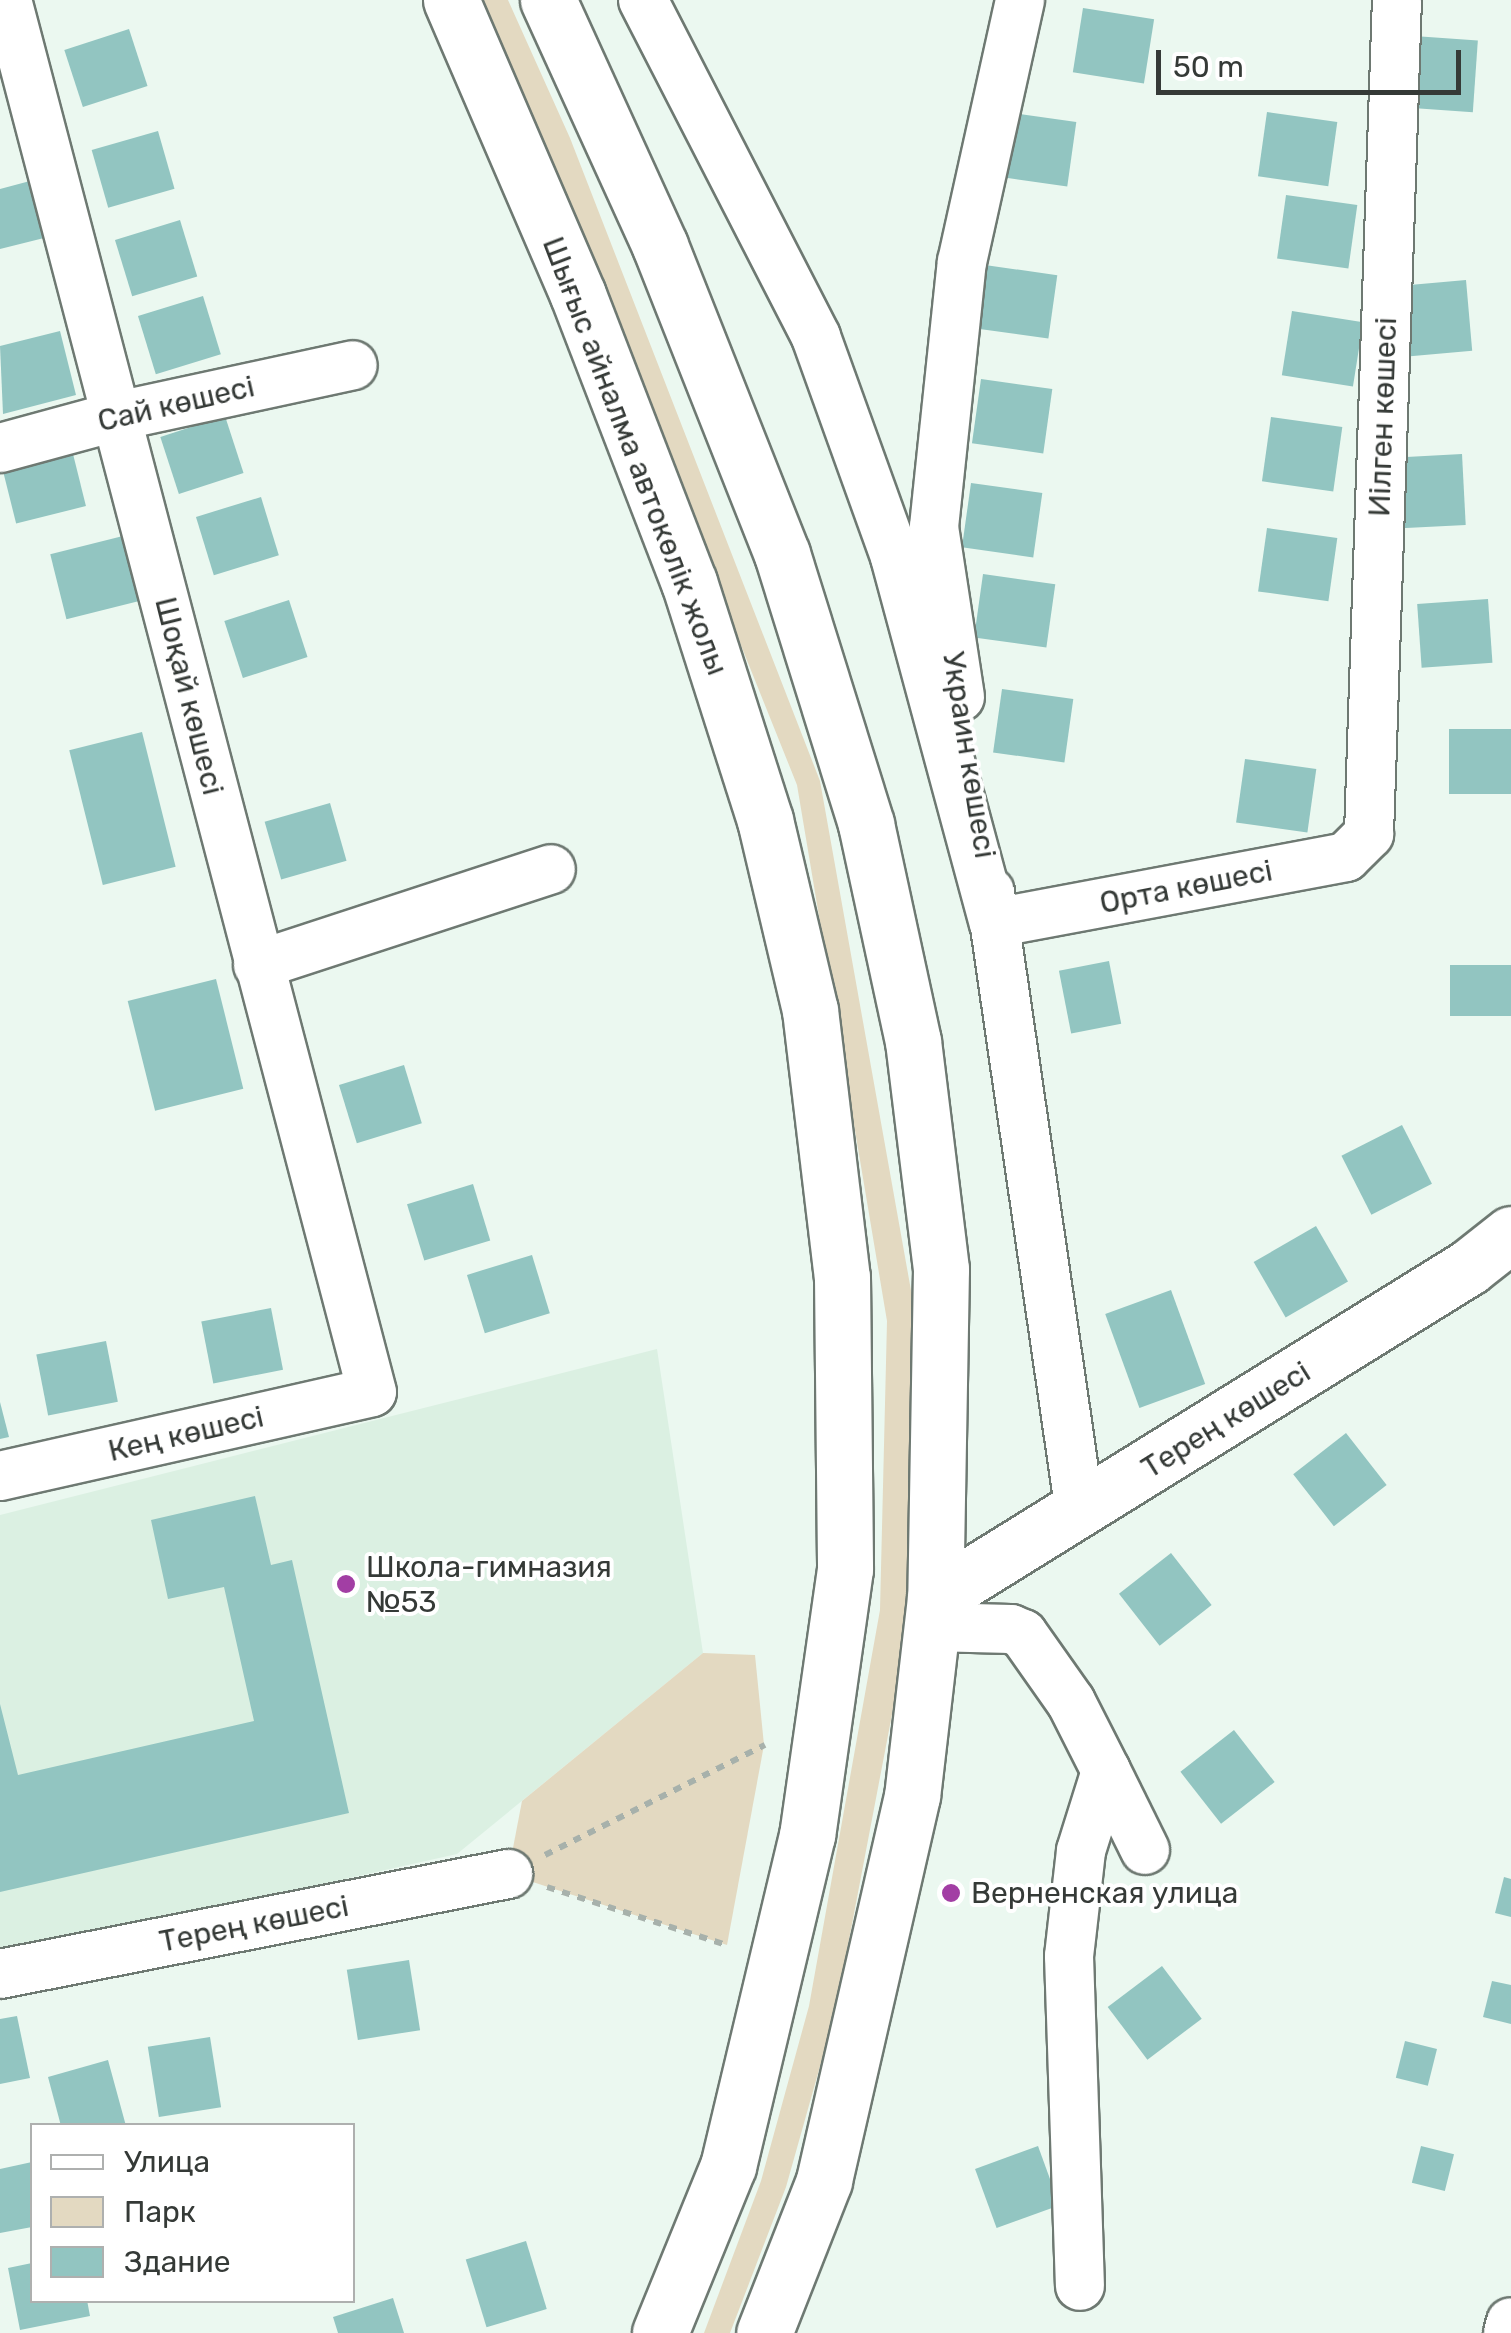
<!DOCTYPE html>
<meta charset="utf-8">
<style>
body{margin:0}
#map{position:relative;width:1511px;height:2333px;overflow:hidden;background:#ebf8f0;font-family:Rubik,sans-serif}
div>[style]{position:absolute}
.built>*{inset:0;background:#dbf0e2}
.green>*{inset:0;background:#e3d9c1}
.building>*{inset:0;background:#92c5c1;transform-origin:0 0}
.path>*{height:6px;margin-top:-3px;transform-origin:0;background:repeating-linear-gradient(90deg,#a7b1ab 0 8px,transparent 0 16px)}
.roads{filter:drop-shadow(2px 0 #6e7972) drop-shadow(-2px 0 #6e7972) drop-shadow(0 2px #6e7972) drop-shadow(0 -2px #6e7972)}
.minor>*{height:48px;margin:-24px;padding:0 24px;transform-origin:24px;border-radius:24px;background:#fff}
.tertiary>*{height:55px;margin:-27.5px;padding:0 27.5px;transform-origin:27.5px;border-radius:27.5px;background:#fff}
.primary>*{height:55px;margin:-27.5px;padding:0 27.5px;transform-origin:27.5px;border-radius:27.5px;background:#fff}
.dots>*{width:28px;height:28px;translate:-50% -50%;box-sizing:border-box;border:5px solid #fff;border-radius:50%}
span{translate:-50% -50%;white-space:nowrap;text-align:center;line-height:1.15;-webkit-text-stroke:8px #fff;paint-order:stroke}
.street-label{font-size:30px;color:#353a37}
.poi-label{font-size:30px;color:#353a37}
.left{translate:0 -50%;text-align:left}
.legend{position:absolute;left:30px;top:2123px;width:325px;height:180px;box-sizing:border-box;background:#fff;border:2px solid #aeb0af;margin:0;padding:12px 18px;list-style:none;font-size:30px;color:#353a37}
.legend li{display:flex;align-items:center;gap:20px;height:50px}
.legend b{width:50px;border:2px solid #aeb0af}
.scale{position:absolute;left:1156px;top:50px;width:305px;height:45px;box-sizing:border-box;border:5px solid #353a37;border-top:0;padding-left:12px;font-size:30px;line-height:35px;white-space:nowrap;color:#353a37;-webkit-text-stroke:8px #fff;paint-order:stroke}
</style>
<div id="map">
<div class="built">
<div style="clip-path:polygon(657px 1349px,703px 1653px,457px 1854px,0 1956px,0 1515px)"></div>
</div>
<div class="green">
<div style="clip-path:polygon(475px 0,508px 0,570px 138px,820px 781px,917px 1324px,911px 1615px,835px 2013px,786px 2187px,730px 2333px,704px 2333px,761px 2181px,809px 2006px,880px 1610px,887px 1321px,797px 785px,541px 146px)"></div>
<div style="clip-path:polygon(703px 1653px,755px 1655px,764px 1745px,727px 1945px,508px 1874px,522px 1801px)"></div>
</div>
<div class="building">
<div style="left:1083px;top:8px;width:72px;height:65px;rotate:9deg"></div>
<div style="left:129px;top:29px;width:60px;height:68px;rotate:72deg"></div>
<div style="left:1414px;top:36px;width:64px;height:72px;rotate:4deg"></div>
<div style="left:1005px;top:112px;width:72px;height:65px;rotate:8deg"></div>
<div style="left:1267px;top:112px;width:71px;height:65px;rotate:8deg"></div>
<div style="left:158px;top:131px;width:60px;height:69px;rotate:74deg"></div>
<div style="clip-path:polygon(30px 181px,44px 238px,0 249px,0 189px)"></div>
<div style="left:1286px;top:195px;width:72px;height:64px;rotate:8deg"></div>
<div style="left:180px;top:220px;width:59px;height:68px;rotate:73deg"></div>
<div style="left:985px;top:265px;width:73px;height:64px;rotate:8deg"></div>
<div style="left:1466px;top:280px;width:71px;height:65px;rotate:85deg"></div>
<div style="left:203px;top:296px;width:61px;height:68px;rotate:73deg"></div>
<div style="left:1292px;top:311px;width:72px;height:65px;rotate:9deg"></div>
<div style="clip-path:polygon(60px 331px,76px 395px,3px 414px,0 346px)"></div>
<div style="left:981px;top:379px;width:72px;height:65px;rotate:8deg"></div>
<div style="left:225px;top:416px;width:60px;height:68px;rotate:72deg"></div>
<div style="left:1271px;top:417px;width:72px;height:65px;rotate:8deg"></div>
<div style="left:70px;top:442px;width:66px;height:72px;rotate:76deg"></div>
<div style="left:1462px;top:454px;width:71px;height:65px;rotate:87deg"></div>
<div style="left:971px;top:483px;width:72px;height:65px;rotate:8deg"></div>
<div style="left:261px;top:497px;width:61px;height:68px;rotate:73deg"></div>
<div style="left:1267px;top:528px;width:71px;height:64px;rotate:8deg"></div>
<div style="left:123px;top:536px;width:67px;height:75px;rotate:76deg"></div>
<div style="left:983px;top:574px;width:73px;height:64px;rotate:8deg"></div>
<div style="left:1488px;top:599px;width:64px;height:71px;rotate:86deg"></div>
<div style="left:289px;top:600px;width:60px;height:68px;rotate:72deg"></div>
<div style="left:1002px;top:689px;width:72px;height:64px;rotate:8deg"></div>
<div style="left:1511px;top:729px;width:65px;height:62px;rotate:90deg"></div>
<div style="left:142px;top:732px;width:139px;height:75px;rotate:76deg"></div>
<div style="left:1245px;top:759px;width:72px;height:64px;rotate:8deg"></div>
<div style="left:330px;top:803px;width:60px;height:68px;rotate:74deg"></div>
<div style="left:1109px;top:961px;width:64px;height:51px;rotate:79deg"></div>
<div style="left:1511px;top:965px;width:51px;height:61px;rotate:90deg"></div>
<div style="left:216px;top:979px;width:113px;height:91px;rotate:76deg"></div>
<div style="left:404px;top:1065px;width:61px;height:68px;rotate:73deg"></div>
<div style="left:1402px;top:1125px;width:66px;height:68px;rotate:63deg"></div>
<div style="left:473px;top:1184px;width:59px;height:69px;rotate:73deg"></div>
<div style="left:1316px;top:1226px;width:64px;height:72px;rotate:60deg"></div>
<div style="left:532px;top:1255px;width:61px;height:68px;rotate:73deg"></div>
<div style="left:1171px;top:1290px;width:100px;height:70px;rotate:70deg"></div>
<div style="left:271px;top:1308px;width:63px;height:71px;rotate:79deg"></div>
<div style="left:106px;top:1341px;width:62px;height:71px;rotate:79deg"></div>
<div style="clip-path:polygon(0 1402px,9px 1437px,0 1439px)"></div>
<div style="left:1346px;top:1433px;width:66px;height:67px;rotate:52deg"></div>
<div style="clip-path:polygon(255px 1496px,271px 1565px,292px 1560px,349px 1813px,0 1892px,0 1704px,18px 1775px,254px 1721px,224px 1587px,168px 1599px,151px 1520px)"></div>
<div style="left:1171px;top:1553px;width:66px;height:66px;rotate:52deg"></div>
<div style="left:1234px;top:1730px;width:66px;height:68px;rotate:52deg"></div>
<div style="clip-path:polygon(1504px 1877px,1511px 1879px,1511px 1917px,1495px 1913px)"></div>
<div style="left:409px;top:1960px;width:71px;height:63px;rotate:81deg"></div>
<div style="left:1162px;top:1966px;width:66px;height:68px;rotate:53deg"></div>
<div style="clip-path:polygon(1492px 1981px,1511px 1985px,1511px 2024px,1483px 2017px)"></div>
<div style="clip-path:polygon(17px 2016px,30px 2078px,0 2084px,0 2019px)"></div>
<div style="left:210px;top:2037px;width:71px;height:63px;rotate:81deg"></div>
<div style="left:1405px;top:2041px;width:33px;height:38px;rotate:14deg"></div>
<div style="clip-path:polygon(108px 2060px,126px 2126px,61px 2126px,48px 2077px)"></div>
<div style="left:1038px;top:2146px;width:63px;height:67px;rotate:70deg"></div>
<div style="left:1421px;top:2146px;width:34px;height:38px;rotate:14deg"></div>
<div style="clip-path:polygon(32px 2162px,32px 2227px,0 2233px,0 2169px)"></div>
<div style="left:526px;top:2241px;width:71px;height:63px;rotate:73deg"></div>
<div style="clip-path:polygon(32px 2263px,32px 2300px,87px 2300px,90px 2316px,20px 2330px,8px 2268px)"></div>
<div style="clip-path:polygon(393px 2298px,404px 2333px,338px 2333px,333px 2317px)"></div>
</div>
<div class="path">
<div style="left:545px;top:1855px;width:246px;rotate:-26.6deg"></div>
<div style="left:547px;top:1887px;width:189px;rotate:17.9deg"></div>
</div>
<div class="roads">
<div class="minor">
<div style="left:643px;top:0;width:379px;rotate:62.8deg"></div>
<div style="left:816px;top:337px;width:234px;rotate:70.2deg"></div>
<div style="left:895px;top:557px;width:379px;rotate:74.9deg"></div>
<div style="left:994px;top:923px;width:358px;rotate:-10.6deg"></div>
<div style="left:1346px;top:857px;width:33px;rotate:-45deg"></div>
<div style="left:1369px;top:834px;width:834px;rotate:-88.08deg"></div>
<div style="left:0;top:448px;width:122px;rotate:-15.2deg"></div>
<div style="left:118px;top:416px;width:240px;rotate:-12.2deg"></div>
<div style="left:960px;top:697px;width:172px;rotate:-98.7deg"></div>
<div style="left:934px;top:527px;width:266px;rotate:-84deg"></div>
<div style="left:962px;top:262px;width:268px;rotate:-77.5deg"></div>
<div style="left:990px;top:892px;width:626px;rotate:81.74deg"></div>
<div style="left:258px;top:965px;width:308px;rotate:-18.1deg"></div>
<div style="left:0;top:1476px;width:381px;rotate:-12.7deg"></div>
<div style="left:372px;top:1392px;width:1439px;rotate:-104.69deg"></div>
<div style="left:931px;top:1627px;width:80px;rotate:1.4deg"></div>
<div style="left:1011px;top:1629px;width:13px;rotate:23deg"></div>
<div style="left:1023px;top:1634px;width:83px;rotate:54.8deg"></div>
<div style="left:1071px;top:1702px;width:77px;rotate:63.1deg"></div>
<div style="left:1106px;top:1771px;width:84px;rotate:107.4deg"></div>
<div style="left:1081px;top:1851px;width:106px;rotate:96.5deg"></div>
<div style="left:1069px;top:1956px;width:330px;rotate:88.1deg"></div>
<div style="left:1106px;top:1771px;width:88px;rotate:63.7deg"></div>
<div style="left:0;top:1974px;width:518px;rotate:-11.14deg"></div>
<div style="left:1508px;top:2333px;width:11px;rotate:-75deg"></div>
</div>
<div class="tertiary">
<div style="left:935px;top:1598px;width:628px;rotate:-31.79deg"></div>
<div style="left:1469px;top:1267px;width:53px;rotate:-38.2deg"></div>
</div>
<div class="primary">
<div style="left:451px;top:0;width:321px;rotate:66.7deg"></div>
<div style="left:578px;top:295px;width:308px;rotate:68.9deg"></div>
<div style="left:689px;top:582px;width:250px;rotate:72.3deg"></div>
<div style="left:765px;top:820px;width:195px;rotate:76.7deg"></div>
<div style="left:810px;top:1010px;width:269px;rotate:83.2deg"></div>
<div style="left:842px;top:1277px;width:292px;rotate:89.4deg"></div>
<div style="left:845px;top:1569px;width:269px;rotate:98.1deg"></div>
<div style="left:807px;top:1835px;width:340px;rotate:103.4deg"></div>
<div style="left:728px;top:2166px;width:180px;rotate:112.2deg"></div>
<div style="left:548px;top:0;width:270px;rotate:65.5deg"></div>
<div style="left:660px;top:246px;width:331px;rotate:68.4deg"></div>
<div style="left:782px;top:554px;width:283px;rotate:72.7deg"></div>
<div style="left:866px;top:824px;width:222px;rotate:77.8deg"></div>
<div style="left:913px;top:1041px;width:230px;rotate:83deg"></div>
<div style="left:941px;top:1269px;width:329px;rotate:91deg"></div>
<div style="left:935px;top:1598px;width:199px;rotate:96.6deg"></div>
<div style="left:912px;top:1796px;width:395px;rotate:102.9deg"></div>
<div style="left:824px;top:2181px;width:163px;rotate:111.5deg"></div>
</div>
</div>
<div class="dots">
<div style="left:346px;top:1584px;background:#a23ea4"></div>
<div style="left:951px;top:1893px;background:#a23ea4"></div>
</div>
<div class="street-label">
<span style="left:176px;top:404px;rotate:-13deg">Сай көшесі</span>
<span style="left:1383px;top:417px;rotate:-88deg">Иілген көшесі</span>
<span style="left:635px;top:456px;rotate:69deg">Шығыс айналма автокөлік жолы</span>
<span style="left:189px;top:696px;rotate:76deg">Шоқай көшесі</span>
<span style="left:969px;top:755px;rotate:81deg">Украин көшесі</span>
<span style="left:1186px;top:887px;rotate:-11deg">Орта көшесі</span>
<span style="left:1226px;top:1420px;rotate:-32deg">Терең көшесі</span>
<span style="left:186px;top:1434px;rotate:-13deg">Кең көшесі</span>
<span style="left:254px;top:1924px;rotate:-11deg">Терең көшесі</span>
</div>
<div class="poi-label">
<span class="left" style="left:366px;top:1584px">Школа-гимназия<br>№53</span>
<span class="left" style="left:971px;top:1893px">Верненская улица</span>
</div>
<ul class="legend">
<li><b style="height:12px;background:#fff"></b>Улица</li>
<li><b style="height:28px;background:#e3d9c1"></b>Парк</li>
<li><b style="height:28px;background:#92c5c1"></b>Здание</li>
</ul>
<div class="scale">50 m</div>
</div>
